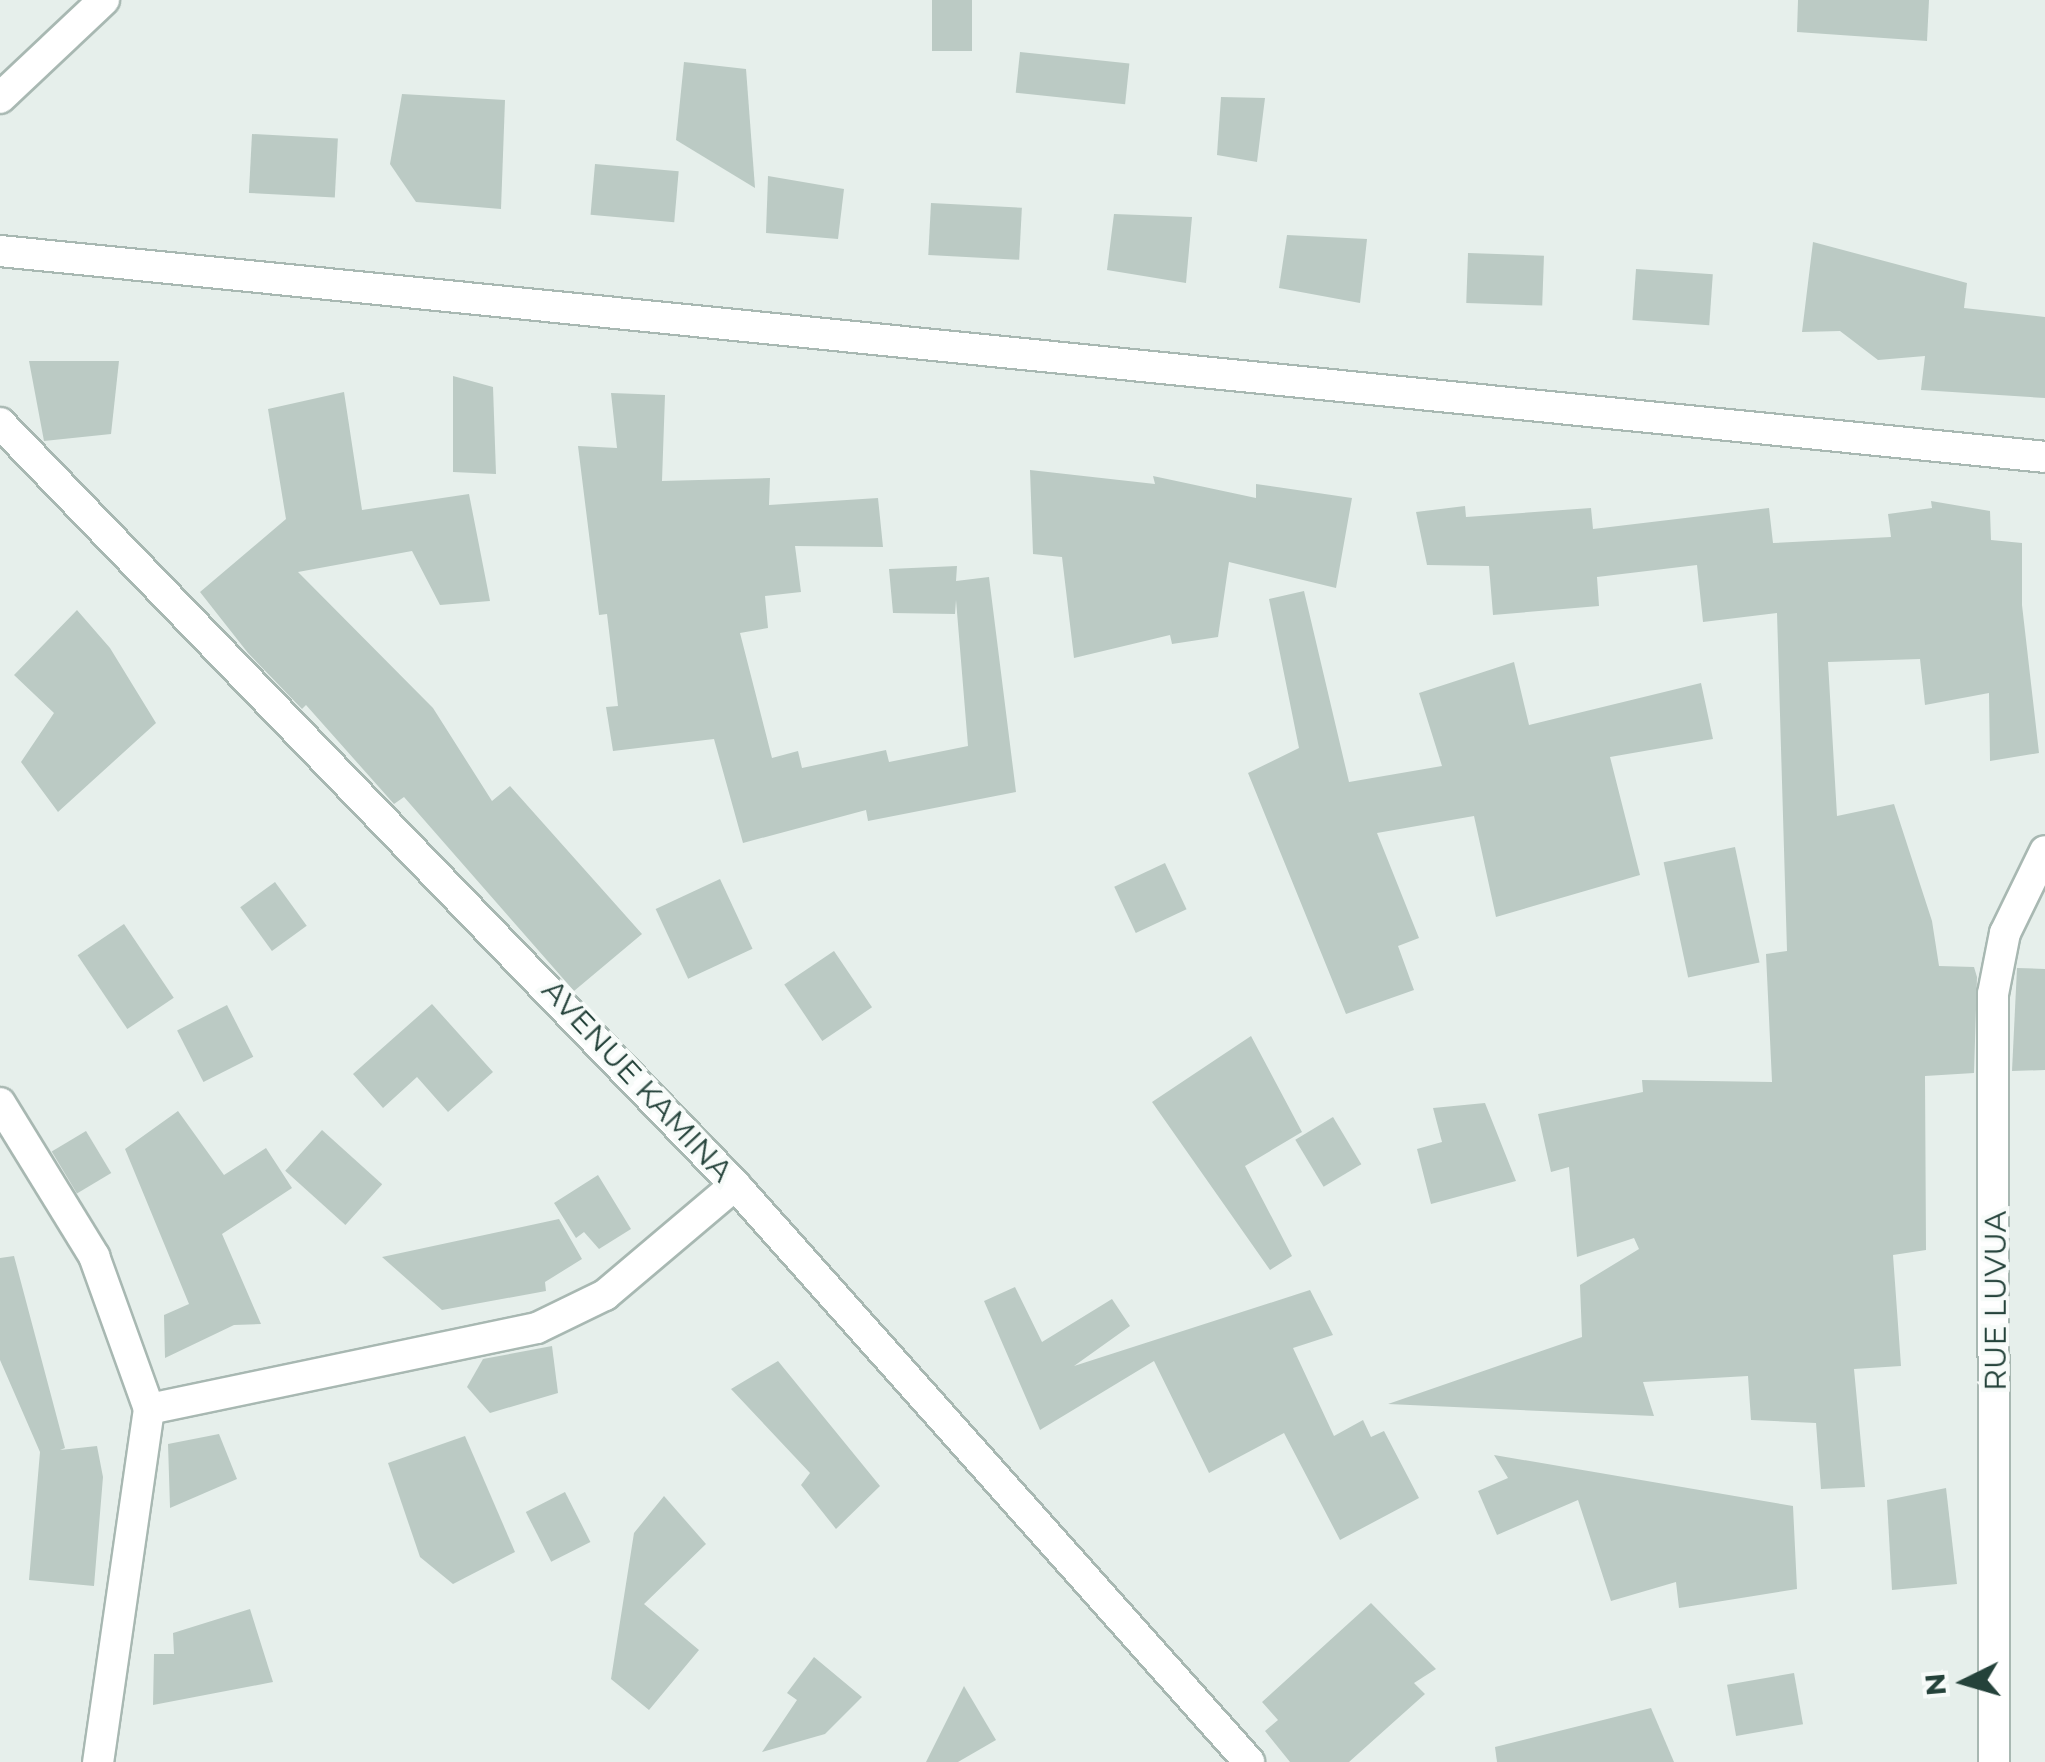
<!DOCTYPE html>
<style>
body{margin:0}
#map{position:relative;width:2045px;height:1762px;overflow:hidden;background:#e6efeb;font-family:Montserrat,sans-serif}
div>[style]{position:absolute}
.building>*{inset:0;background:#bbcac4;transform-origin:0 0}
.roads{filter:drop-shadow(2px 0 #a8b8b2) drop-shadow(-2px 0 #a8b8b2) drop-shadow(0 2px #a8b8b2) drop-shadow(0 -2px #a8b8b2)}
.street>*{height:30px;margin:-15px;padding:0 15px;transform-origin:15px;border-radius:15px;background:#fff}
span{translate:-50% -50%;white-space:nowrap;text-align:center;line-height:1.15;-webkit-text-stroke:8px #f7fbf9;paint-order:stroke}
.street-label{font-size:30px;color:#24423a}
.north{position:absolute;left:1915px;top:1632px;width:100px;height:100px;-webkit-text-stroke:8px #f7fbf9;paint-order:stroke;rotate:265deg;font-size:28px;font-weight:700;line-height:40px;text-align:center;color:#24423a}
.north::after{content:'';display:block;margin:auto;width:35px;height:45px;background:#24423a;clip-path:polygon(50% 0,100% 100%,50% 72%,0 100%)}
</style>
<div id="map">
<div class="building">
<div style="left:932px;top:0;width:40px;height:51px"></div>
<div style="clip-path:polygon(1798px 0,1929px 0,1927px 41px,1797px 32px)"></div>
<div style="left:1020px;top:52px;width:110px;height:41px;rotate:6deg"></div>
<div style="clip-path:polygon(684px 62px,746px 69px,755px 188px,676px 140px)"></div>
<div style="clip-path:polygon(402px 94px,505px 100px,501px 209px,416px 202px,390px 164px)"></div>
<div style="clip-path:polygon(1221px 97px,1265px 98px,1257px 162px,1217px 155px)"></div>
<div style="left:252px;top:134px;width:86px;height:59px;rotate:3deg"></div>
<div style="left:595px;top:164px;width:84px;height:51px;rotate:5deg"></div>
<div style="clip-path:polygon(768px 176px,844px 189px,838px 239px,766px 233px)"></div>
<div style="left:931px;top:203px;width:91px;height:52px;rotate:3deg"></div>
<div style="clip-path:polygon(1114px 214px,1192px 217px,1186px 283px,1107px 270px)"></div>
<div style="clip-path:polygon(1287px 235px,1367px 239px,1360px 303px,1279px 288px)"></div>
<div style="clip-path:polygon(1813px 242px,1967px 283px,1964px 308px,2045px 317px,2045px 398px,1921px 390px,1925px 356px,1878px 360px,1840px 331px,1802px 332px)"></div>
<div style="left:1468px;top:253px;width:76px;height:50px;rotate:2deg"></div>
<div style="left:1636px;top:269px;width:77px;height:51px;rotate:4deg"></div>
<div style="clip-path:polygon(29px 361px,119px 361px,111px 434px,44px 441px)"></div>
<div style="clip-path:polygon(453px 376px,493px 387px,496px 474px,453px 472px)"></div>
<div style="clip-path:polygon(344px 392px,362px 510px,469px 494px,490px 601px,440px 605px,412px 551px,298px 572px,433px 708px,492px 801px,510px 786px,642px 934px,574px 991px,404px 797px,394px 804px,306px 705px,302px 709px,248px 653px,200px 592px,286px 519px,268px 409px)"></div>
<div style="clip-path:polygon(611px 393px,665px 395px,662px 481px,770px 478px,769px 505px,878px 498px,883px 547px,795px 546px,801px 592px,765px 596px,768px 628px,740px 633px,772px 758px,798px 751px,802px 768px,886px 750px,889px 762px,968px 746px,956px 600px,955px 614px,893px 613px,889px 569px,957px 566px,956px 581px,989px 577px,1016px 792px,868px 821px,866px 810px,743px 843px,714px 739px,613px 751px,606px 707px,618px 706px,607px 614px,599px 615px,578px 446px,617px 448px)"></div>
<div style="clip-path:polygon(1030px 470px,1155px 484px,1153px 476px,1256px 498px,1256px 484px,1352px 498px,1336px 588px,1229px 562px,1218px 637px,1172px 644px,1170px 635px,1074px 658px,1062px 557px,1033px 554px)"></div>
<div style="clip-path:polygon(1931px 501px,1990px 511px,1991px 540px,2022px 543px,2022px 605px,2039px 753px,1990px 761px,1989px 693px,1925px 705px,1920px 659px,1828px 662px,1837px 816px,1894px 804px,1932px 921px,1939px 966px,1974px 967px,1977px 977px,1974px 1073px,1925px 1076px,1926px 1250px,1893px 1255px,1901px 1366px,1854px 1369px,1865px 1487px,1821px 1489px,1816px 1423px,1751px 1420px,1748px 1376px,1643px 1382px,1654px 1416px,1388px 1404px,1582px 1337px,1580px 1285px,1639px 1249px,1634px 1238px,1577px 1257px,1569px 1167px,1551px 1172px,1538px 1114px,1643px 1092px,1642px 1080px,1772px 1082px,1766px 954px,1787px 951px,1777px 613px,1703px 622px,1697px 565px,1597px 577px,1599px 606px,1493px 615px,1489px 566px,1427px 565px,1416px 512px,1465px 506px,1466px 517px,1591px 508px,1593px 529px,1769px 508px,1773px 543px,1891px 537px,1888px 514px,1932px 508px)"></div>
<div style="clip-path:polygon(1304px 591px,1349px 782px,1442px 766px,1419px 693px,1514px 662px,1529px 725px,1701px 683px,1713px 739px,1610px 757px,1640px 875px,1496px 917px,1474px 816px,1377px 833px,1419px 938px,1398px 946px,1414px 990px,1346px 1014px,1248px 773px,1299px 748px,1269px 599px)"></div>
<div style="clip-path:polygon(77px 610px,110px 648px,156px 723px,58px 812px,21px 762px,54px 713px,14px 675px)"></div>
<div style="left:1735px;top:847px;width:118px;height:73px;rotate:78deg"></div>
<div style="left:1165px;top:863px;width:51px;height:56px;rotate:65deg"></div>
<div style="left:720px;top:879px;width:77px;height:71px;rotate:65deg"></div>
<div style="left:275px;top:882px;width:54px;height:43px;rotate:54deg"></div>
<div style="left:124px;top:924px;width:89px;height:56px;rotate:56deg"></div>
<div style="left:834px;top:951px;width:68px;height:60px;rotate:56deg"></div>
<div style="clip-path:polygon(2017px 968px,2045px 969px,2045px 1070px,2012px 1071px)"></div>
<div style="clip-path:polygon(432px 1004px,493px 1072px,448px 1112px,417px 1077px,383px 1108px,353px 1074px)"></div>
<div style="left:227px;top:1005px;width:58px;height:56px;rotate:63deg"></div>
<div style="clip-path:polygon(1251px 1036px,1302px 1132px,1245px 1166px,1292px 1256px,1270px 1270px,1152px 1102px)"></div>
<div style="clip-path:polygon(1485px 1103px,1516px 1181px,1431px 1204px,1417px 1149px,1442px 1142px,1433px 1108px)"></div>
<div style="clip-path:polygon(178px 1111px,224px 1175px,266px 1148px,292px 1188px,222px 1234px,261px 1324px,234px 1325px,165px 1358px,164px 1315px,189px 1304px,125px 1149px)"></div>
<div style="left:1333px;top:1117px;width:55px;height:44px;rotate:59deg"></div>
<div style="left:322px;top:1130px;width:81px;height:55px;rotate:42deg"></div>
<div style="left:86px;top:1131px;width:49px;height:40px;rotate:59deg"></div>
<div style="clip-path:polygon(598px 1175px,631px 1229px,599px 1249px,584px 1232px,576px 1238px,554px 1203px)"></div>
<div style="clip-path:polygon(559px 1219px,582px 1259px,545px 1282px,546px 1291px,442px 1310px,382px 1257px)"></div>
<div style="clip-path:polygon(14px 1256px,65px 1448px,60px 1450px,97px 1446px,103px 1477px,94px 1586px,29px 1580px,40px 1452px,0 1360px,0 1258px)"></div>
<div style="clip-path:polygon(1015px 1287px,1042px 1342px,1112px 1299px,1130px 1326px,1074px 1366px,1310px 1290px,1333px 1335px,1293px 1348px,1334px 1436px,1363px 1420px,1371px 1437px,1384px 1431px,1419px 1498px,1340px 1540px,1284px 1433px,1209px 1473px,1154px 1361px,1040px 1430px,984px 1301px)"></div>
<div style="clip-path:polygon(552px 1346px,558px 1393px,490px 1413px,467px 1387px,483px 1359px)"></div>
<div style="clip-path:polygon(778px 1361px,880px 1486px,836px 1529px,801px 1485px,810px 1473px,731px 1389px)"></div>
<div style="clip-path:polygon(219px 1434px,237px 1479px,170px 1508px,168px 1444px)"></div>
<div style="clip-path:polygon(465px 1436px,515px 1552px,453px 1584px,420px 1557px,388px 1463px)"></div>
<div style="clip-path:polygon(1494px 1455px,1793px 1506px,1797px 1589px,1679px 1608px,1676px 1582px,1611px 1601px,1578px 1500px,1497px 1535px,1478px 1491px,1508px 1478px)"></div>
<div style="clip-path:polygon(1946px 1488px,1957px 1584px,1892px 1590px,1887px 1500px)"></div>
<div style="left:565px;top:1492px;width:56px;height:44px;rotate:63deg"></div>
<div style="clip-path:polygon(664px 1496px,706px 1544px,644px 1604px,699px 1650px,649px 1710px,611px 1679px,634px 1533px)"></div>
<div style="clip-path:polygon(1371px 1603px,1436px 1669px,1414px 1683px,1425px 1694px,1349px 1762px,1290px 1762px,1265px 1731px,1278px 1720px,1262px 1702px)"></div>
<div style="clip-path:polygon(250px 1609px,273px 1682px,153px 1705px,154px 1654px,174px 1654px,173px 1633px)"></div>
<div style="clip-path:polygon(814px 1657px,862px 1697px,825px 1734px,762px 1752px,797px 1700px,787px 1693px)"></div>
<div style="left:1794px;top:1673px;width:52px;height:68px;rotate:80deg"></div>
<div style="clip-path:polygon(964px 1686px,996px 1740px,958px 1762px,926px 1762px)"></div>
<div style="clip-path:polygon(1651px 1708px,1674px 1762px,1497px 1762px,1495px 1747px)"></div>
</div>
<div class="roads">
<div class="street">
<div style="left:0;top:98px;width:143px;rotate:-43.3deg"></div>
<div style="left:0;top:251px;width:2055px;rotate:5.75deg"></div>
<div style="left:0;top:423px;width:1059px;rotate:46.03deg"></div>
<div style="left:735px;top:1185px;width:773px;rotate:48.3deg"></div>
<div style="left:0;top:1103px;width:180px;rotate:58.4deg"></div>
<div style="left:94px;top:1256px;width:163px;rotate:70.2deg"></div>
<div style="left:149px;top:1409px;width:357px;rotate:98.2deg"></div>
<div style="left:149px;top:1409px;width:396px;rotate:-11.8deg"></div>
<div style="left:537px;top:1328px;width:76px;rotate:-25.9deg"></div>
<div style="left:605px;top:1295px;width:170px;rotate:-40.2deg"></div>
<div style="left:1994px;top:1762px;width:768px;rotate:-90.07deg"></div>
<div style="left:1993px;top:994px;width:62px;rotate:-78.9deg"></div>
<div style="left:2005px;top:933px;width:91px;rotate:-64deg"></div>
</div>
</div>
<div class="street-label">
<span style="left:637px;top:1081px;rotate:47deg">AVENUE KAMINA</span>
<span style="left:1996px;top:1301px;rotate:-90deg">RUE LUVUA</span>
</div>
<div class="north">N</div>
</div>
